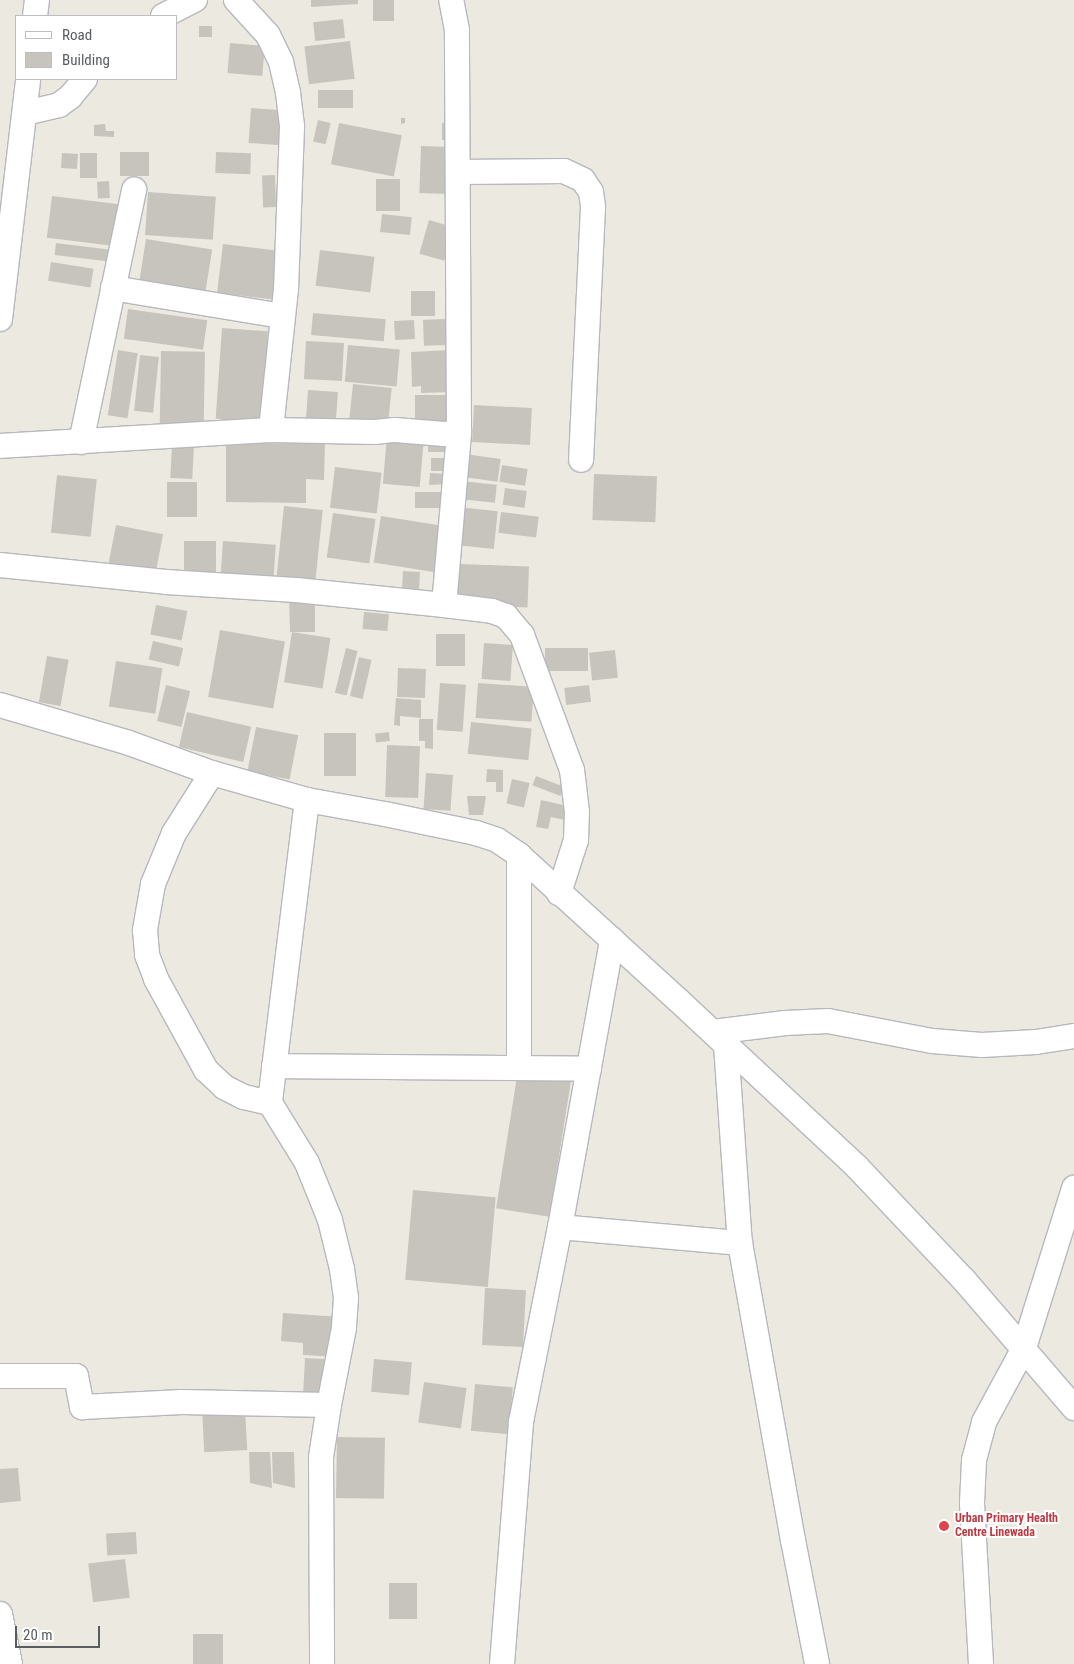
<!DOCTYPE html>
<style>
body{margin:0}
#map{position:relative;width:1074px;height:1664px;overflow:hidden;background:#eceae0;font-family:"Roboto Condensed",sans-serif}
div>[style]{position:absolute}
.building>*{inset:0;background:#c7c4bd;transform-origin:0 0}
.roads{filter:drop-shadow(1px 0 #b6b8bd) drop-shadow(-1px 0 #b6b8bd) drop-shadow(0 1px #b6b8bd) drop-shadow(0 -1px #b6b8bd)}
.minor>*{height:24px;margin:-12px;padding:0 12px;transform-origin:12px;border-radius:12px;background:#fff}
.dots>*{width:14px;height:14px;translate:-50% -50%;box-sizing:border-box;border:2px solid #fff;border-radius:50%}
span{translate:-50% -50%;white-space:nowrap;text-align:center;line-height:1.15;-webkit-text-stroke:4px #fff;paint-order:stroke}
.health-label{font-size:12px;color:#be3a42;font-weight:700}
.left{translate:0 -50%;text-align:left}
.legend{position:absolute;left:15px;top:15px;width:162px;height:65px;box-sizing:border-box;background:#fff;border:1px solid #bdbec0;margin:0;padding:6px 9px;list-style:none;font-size:15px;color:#595c61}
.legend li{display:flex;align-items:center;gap:10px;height:25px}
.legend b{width:25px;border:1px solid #bdbec0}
.scale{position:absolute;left:15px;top:1626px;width:85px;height:22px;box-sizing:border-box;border:2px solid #595c61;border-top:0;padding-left:6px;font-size:15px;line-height:18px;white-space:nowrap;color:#595c61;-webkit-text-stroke:4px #fff;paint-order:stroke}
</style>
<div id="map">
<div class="building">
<div style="clip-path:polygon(311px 0,358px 0,358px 4px,311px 7px)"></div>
<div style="left:373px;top:0;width:21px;height:21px"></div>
<div style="left:343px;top:19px;width:19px;height:30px;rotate:84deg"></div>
<div style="left:212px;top:26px;width:11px;height:13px;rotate:90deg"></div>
<div style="left:350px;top:41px;width:38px;height:46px;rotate:83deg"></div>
<div style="left:230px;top:43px;width:35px;height:30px;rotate:5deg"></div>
<div style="left:353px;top:90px;width:18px;height:35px;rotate:90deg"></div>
<div style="left:251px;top:108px;width:32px;height:35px;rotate:4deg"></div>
<div style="clip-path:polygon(401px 118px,405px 118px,405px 123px,401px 124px)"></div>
<div style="left:318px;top:120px;width:13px;height:22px;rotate:13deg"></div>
<div style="left:339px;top:123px;width:64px;height:42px;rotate:11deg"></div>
<div style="left:442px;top:123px;width:11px;height:17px"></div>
<div style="clip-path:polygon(105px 124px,106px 131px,114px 131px,114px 137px,94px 136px,94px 125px)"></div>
<div style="left:421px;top:146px;width:30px;height:47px;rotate:2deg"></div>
<div style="left:149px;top:152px;width:24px;height:29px;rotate:90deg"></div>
<div style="left:216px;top:152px;width:35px;height:21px;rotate:2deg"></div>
<div style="left:62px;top:153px;width:16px;height:15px;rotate:4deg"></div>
<div style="left:80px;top:153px;width:17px;height:25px"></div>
<div style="left:275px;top:175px;width:32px;height:13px;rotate:88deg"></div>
<div style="left:376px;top:179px;width:24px;height:32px"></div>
<div style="left:109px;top:181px;width:17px;height:12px;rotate:87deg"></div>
<div style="left:148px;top:192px;width:68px;height:43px;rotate:4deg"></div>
<div style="left:52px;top:196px;width:68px;height:42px;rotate:7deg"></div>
<div style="left:382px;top:214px;width:30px;height:18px;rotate:6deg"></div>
<div style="left:429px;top:220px;width:26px;height:35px;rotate:16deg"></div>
<div style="left:146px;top:239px;width:67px;height:46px;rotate:9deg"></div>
<div style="left:56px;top:243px;width:57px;height:12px;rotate:7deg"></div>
<div style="left:223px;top:244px;width:55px;height:49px;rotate:7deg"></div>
<div style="left:320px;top:250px;width:55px;height:36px;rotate:7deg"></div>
<div style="left:51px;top:262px;width:43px;height:19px;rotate:9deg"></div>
<div style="left:411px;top:291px;width:24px;height:25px"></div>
<div style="left:128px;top:309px;width:80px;height:30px;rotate:8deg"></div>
<div style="left:313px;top:313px;width:73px;height:22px;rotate:5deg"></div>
<div style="left:445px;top:319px;width:26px;height:22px;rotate:88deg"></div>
<div style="left:414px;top:320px;width:19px;height:20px;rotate:87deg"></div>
<div style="left:222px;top:328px;width:46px;height:91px;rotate:4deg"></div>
<div style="left:306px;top:341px;width:38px;height:38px;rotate:3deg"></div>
<div style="left:348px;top:345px;width:52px;height:37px;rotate:5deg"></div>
<div style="left:118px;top:350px;width:20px;height:66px;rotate:9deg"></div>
<div style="clip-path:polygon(450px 350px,451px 392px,421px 393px,421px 386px,412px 387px,411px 352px)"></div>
<div style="left:161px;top:351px;width:44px;height:74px;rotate:1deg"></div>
<div style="left:140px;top:355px;width:19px;height:56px;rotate:6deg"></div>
<div style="left:353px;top:384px;width:39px;height:39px;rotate:6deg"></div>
<div style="left:308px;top:390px;width:30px;height:32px;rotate:4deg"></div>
<div style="left:456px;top:395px;width:28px;height:41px;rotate:90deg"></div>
<div style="left:474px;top:405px;width:58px;height:37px;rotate:3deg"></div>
<div style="left:387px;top:436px;width:37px;height:48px;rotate:5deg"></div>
<div style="left:428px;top:439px;width:23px;height:13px"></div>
<div style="clip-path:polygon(226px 443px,325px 444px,324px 480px,306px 479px,306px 503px,226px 502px)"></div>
<div style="left:172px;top:445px;width:22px;height:33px;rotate:3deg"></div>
<div style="left:465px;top:454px;width:36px;height:23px;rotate:8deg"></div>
<div style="left:431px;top:458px;width:18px;height:13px"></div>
<div style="left:502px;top:465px;width:26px;height:17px;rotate:9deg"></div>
<div style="left:335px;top:467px;width:47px;height:41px;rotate:7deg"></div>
<div style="clip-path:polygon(430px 473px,449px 474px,449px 484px,429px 485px)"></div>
<div style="left:594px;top:474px;width:63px;height:46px;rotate:2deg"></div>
<div style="left:57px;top:475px;width:40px;height:58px;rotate:6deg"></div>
<div style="left:461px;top:481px;width:36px;height:18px;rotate:6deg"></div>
<div style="left:167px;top:482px;width:30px;height:35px"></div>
<div style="left:505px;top:488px;width:22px;height:17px;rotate:8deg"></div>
<div style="left:415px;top:492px;width:29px;height:16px"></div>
<div style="left:284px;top:506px;width:39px;height:70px;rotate:6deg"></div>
<div style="left:458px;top:507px;width:40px;height:38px;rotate:6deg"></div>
<div style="left:501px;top:512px;width:38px;height:21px;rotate:7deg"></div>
<div style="left:333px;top:513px;width:43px;height:45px;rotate:8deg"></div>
<div style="left:381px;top:516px;width:67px;height:47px;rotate:9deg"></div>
<div style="left:116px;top:525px;width:48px;height:43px;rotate:11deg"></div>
<div style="left:184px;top:541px;width:32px;height:32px"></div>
<div style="left:223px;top:541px;width:53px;height:34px;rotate:4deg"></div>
<div style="left:459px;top:564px;width:70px;height:41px;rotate:2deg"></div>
<div style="left:403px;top:571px;width:17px;height:20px;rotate:3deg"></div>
<div style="clip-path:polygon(289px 596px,315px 601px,315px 632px,290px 632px)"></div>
<div style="left:156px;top:605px;width:32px;height:30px;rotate:11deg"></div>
<div style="left:364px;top:612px;width:25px;height:17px;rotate:5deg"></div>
<div style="left:220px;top:630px;width:66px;height:68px;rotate:10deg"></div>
<div style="left:292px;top:632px;width:39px;height:51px;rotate:9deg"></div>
<div style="left:436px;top:634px;width:29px;height:32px"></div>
<div style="left:153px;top:641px;width:31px;height:19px;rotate:13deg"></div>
<div style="left:484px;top:643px;width:29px;height:36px;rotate:4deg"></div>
<div style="left:346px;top:648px;width:12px;height:46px;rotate:14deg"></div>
<div style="left:545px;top:648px;width:43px;height:23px"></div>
<div style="left:615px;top:650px;width:28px;height:26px;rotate:84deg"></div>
<div style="left:47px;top:656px;width:22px;height:47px;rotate:10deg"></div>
<div style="left:359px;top:657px;width:13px;height:40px;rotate:13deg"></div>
<div style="left:116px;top:661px;width:47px;height:46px;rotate:9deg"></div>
<div style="left:398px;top:668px;width:28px;height:29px;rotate:2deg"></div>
<div style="left:440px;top:683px;width:26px;height:47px;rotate:4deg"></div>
<div style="left:478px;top:683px;width:56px;height:35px;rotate:4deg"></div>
<div style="left:166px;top:685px;width:25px;height:37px;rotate:14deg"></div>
<div style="left:589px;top:685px;width:17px;height:25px;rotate:83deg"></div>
<div style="clip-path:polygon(396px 698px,421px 700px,421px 718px,400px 716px,400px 726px,394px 725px)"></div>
<div style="left:187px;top:712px;width:66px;height:36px;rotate:13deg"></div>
<div style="clip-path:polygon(419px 719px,433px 719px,433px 749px,425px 748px,425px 741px,419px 741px)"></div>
<div style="left:471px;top:722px;width:61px;height:32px;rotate:6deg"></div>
<div style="left:256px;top:727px;width:43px;height:45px;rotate:11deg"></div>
<div style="left:389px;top:732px;width:9px;height:14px;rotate:84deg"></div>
<div style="left:324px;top:733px;width:32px;height:43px"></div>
<div style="left:387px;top:745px;width:33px;height:52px;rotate:2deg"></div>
<div style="clip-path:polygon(487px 769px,503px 770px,503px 792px,496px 792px,496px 782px,486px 782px)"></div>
<div style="left:426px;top:773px;width:27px;height:36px;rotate:4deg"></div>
<div style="left:536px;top:776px;width:30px;height:10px;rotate:21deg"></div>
<div style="left:512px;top:779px;width:18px;height:25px;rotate:13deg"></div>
<div style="clip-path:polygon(467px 796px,486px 796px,483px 815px,469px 815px)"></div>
<div style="clip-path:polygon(541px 800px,568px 806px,565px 820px,551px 817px,548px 829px,536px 827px)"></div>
<div style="left:518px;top:1070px;width:54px;height:140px;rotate:9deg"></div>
<div style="left:413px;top:1190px;width:83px;height:90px;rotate:5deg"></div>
<div style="left:485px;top:1288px;width:41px;height:57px;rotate:3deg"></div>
<div style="clip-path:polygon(283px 1313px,341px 1317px,338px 1357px,303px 1355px,303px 1343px,281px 1341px)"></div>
<div style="left:305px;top:1358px;width:22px;height:41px;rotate:3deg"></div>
<div style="left:374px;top:1359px;width:38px;height:33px;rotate:5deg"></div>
<div style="left:424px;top:1382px;width:43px;height:41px;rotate:8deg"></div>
<div style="left:475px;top:1384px;width:38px;height:47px;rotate:5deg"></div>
<div style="left:245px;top:1408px;width:42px;height:43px;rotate:87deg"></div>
<div style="left:337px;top:1437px;width:48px;height:61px;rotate:1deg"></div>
<div style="clip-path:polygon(249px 1452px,270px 1452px,272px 1488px,250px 1483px)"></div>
<div style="clip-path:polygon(272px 1452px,294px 1452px,295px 1488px,273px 1483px)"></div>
<div style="clip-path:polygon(18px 1468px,21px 1501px,0 1503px,0 1469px)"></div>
<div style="left:136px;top:1532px;width:22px;height:30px;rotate:87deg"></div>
<div style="left:125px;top:1559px;width:39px;height:37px;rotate:83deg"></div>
<div style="left:389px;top:1583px;width:28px;height:36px"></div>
<div style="left:193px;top:1634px;width:30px;height:30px"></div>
</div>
<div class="roads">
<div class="minor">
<div style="left:236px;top:0;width:47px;rotate:47.6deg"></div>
<div style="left:268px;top:35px;width:30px;rotate:64deg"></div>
<div style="left:281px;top:62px;width:32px;rotate:77deg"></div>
<div style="left:288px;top:93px;width:34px;rotate:83deg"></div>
<div style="left:292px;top:127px;width:162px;rotate:92.1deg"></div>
<div style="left:286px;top:289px;width:142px;rotate:96.1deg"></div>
<div style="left:271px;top:430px;width:104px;rotate:1.1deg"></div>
<div style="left:375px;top:432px;width:20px;rotate:-6deg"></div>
<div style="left:395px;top:430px;width:49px;rotate:4.7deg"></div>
<div style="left:444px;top:434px;width:15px;rotate:-4deg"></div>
<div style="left:459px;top:433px;width:403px;rotate:-90.3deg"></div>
<div style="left:457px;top:30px;width:31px;rotate:-101deg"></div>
<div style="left:35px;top:16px;width:16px;rotate:-83deg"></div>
<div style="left:163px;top:16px;width:36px;rotate:-27deg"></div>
<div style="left:25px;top:113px;width:35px;rotate:-13deg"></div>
<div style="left:59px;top:105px;width:14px;rotate:-36deg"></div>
<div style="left:70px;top:97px;width:23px;rotate:-50deg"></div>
<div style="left:459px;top:172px;width:105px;rotate:-0.5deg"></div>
<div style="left:564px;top:171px;width:21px;rotate:25deg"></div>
<div style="left:583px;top:180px;width:14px;rotate:56deg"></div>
<div style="left:591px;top:192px;width:15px;rotate:82deg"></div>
<div style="left:593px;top:207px;width:253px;rotate:92.7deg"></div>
<div style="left:113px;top:288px;width:172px;rotate:9.4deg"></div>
<div style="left:0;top:319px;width:242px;rotate:-83.3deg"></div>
<div style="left:81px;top:442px;width:258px;rotate:-78.1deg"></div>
<div style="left:0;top:446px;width:271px;rotate:-3.4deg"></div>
<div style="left:0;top:565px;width:167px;rotate:5.8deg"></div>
<div style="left:166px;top:582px;width:130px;rotate:3.5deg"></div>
<div style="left:296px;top:590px;width:149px;rotate:5.8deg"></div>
<div style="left:444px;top:605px;width:48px;rotate:7.1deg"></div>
<div style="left:492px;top:611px;width:15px;rotate:20deg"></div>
<div style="left:506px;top:616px;width:25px;rotate:50deg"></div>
<div style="left:522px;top:635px;width:144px;rotate:69.7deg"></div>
<div style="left:572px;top:770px;width:42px;rotate:83.2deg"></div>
<div style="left:577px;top:812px;width:28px;rotate:92deg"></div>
<div style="left:576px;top:840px;width:56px;rotate:107.8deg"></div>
<div style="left:444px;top:605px;width:173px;rotate:-85deg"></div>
<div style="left:0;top:705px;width:134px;rotate:16.4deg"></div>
<div style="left:129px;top:743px;width:88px;rotate:19.9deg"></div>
<div style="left:212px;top:773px;width:99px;rotate:15.9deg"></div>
<div style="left:307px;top:800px;width:79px;rotate:10.2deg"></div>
<div style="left:385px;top:814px;width:93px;rotate:11.8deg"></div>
<div style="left:476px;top:833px;width:22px;rotate:18deg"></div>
<div style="left:497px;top:840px;width:27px;rotate:34deg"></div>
<div style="left:519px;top:855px;width:215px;rotate:42.4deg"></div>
<div style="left:678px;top:1000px;width:245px;rotate:43deg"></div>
<div style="left:857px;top:1167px;width:156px;rotate:46.6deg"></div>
<div style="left:964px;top:1280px;width:169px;rotate:49.3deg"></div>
<div style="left:212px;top:773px;width:71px;rotate:122.3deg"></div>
<div style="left:174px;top:833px;width:55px;rotate:112.4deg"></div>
<div style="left:153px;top:884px;width:47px;rotate:99.9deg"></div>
<div style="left:145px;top:930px;width:25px;rotate:85deg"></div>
<div style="left:147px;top:955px;width:26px;rotate:69deg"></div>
<div style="left:156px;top:979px;width:104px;rotate:61.2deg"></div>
<div style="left:206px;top:1070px;width:25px;rotate:43deg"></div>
<div style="left:224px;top:1087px;width:22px;rotate:27deg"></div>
<div style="left:244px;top:1097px;width:27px;rotate:13deg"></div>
<div style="left:307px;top:800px;width:305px;rotate:97deg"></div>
<div style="left:270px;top:1103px;width:70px;rotate:58.3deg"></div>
<div style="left:307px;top:1163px;width:61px;rotate:68deg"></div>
<div style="left:330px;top:1220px;width:50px;rotate:76.2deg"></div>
<div style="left:342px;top:1269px;width:29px;rotate:82deg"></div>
<div style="left:346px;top:1298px;width:30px;rotate:94deg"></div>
<div style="left:344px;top:1328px;width:78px;rotate:101deg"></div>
<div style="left:329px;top:1405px;width:53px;rotate:98.7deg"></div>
<div style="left:321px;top:1457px;width:207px;rotate:89.7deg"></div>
<div style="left:519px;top:855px;width:213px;rotate:90deg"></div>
<div style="left:713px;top:1032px;width:73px;rotate:-7.1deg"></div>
<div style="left:785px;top:1023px;width:43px;rotate:-2.7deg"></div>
<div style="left:828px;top:1021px;width:106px;rotate:10.9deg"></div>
<div style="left:932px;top:1041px;width:50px;rotate:4.6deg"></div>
<div style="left:982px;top:1045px;width:54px;rotate:-3.2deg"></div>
<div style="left:1036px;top:1042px;width:38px;rotate:-9deg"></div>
<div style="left:726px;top:1045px;width:198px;rotate:86deg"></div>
<div style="left:740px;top:1243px;width:302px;rotate:79.9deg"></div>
<div style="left:793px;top:1540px;width:126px;rotate:79deg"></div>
<div style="left:274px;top:1066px;width:315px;rotate:0.5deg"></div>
<div style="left:560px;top:1227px;width:292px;rotate:-79.7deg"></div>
<div style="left:0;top:1376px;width:76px"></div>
<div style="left:76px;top:1376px;width:32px;rotate:79deg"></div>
<div style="left:82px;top:1407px;width:100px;rotate:-2.9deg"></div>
<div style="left:182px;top:1402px;width:147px;rotate:1.2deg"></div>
<div style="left:0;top:1614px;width:51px;rotate:78.7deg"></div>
<div style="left:502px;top:1664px;width:243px;rotate:-85.5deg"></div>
<div style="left:521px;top:1422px;width:199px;rotate:-78.7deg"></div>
<div style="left:560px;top:1227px;width:181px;rotate:5.1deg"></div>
<div style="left:981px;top:1664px;width:161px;rotate:-93.2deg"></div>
<div style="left:972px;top:1503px;width:43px;rotate:-87.3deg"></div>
<div style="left:974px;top:1460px;width:39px;rotate:-75deg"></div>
<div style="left:984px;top:1422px;width:84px;rotate:-61.6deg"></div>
<div style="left:1024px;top:1348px;width:168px;rotate:-72.6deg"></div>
</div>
</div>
<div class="dots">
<div style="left:944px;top:1526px;background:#e0444e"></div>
</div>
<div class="health-label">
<span class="left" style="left:955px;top:1526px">Urban Primary Health<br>Centre Linewada</span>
</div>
<ul class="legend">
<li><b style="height:6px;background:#fff"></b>Road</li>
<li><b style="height:14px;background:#c7c4bd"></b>Building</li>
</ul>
<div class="scale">20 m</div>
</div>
